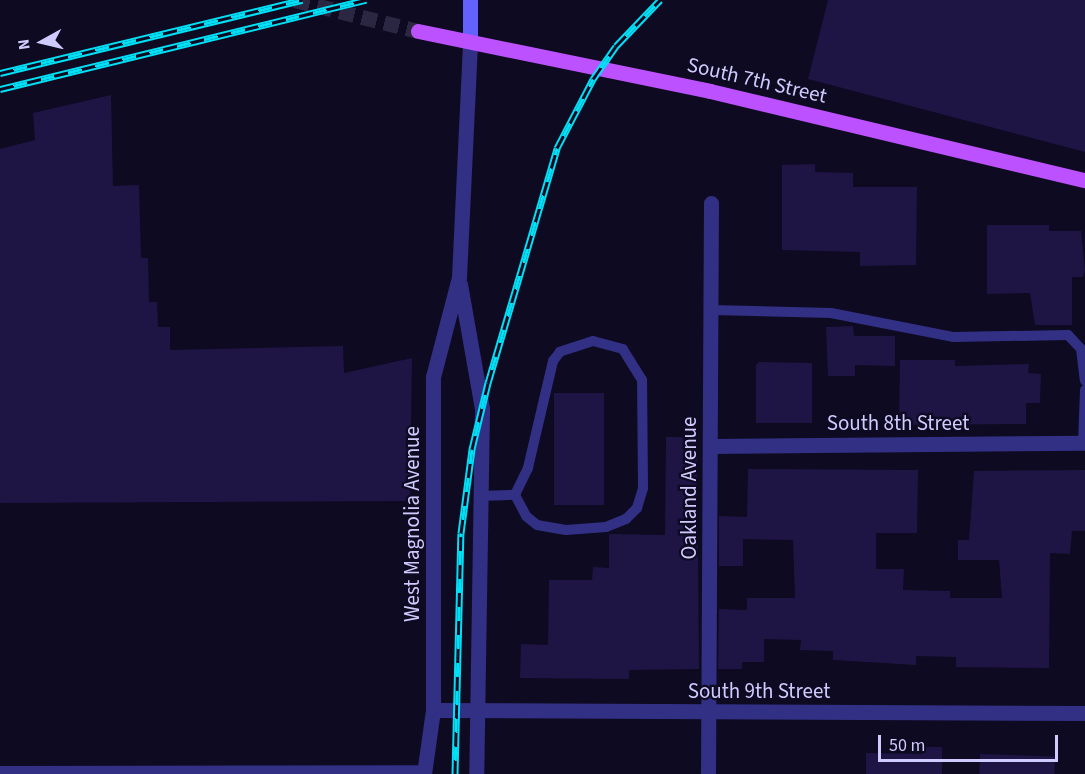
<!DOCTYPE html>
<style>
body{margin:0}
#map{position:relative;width:1085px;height:774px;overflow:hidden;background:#0e0a21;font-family:"Source Sans 3",sans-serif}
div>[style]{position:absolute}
.building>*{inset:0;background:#1e1544;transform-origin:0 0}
.primary-tunnel>*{height:15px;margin-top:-7.5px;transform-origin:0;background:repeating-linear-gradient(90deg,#2b2742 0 15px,transparent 0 23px)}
.lane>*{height:10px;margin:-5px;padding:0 5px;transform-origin:5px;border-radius:5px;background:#323085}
.street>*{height:15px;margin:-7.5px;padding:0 7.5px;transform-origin:7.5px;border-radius:7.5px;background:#323085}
.secondary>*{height:15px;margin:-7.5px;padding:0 7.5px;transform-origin:7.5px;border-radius:7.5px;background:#6462ff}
.primary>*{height:15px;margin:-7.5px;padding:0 7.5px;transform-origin:7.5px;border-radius:7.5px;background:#bc52ff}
.rail>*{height:7px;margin-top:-3.5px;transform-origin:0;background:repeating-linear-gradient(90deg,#0e0a21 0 14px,#00e0f6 0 28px);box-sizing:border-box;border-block:2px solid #00e0f6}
span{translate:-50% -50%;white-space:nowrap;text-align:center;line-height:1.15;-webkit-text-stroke:4.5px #0e0a21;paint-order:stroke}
.street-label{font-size:21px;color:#d0cbff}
.north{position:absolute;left:12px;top:12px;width:60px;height:60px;-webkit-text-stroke:4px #0e0a21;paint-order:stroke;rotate:262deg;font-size:16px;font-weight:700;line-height:24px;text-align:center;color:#d0cbff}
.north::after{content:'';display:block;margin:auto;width:21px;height:27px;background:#d0cbff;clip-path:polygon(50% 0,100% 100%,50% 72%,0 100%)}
.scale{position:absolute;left:878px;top:735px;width:180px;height:27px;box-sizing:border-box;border:3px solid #d0cbff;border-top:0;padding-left:8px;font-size:18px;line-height:21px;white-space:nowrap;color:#d0cbff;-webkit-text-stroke:4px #0e0a21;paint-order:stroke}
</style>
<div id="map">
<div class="building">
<div style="clip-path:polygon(828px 0,1085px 0,1085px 152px,808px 79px)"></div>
<div style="clip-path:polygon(111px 95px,113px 186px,139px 185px,141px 258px,148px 258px,149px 302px,157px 302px,158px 327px,170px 327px,170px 350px,343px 346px,344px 373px,412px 358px,410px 501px,0 503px,0 149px,35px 140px,33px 113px)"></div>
<div style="clip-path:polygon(815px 164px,815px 172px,853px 173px,853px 187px,917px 187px,916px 265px,860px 266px,860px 252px,782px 250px,782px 165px)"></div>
<div style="clip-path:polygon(987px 225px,1049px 225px,1049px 231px,1081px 231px,1085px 270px,1083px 277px,1072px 277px,1072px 325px,1035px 325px,1030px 293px,987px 294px)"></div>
<div style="clip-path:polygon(853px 326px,854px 336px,895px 336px,895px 366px,855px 365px,855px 376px,828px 376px,826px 327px)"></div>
<div style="clip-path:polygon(900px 360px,955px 360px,955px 366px,1029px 364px,1028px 373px,1041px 374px,1040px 403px,1026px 403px,1026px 424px,899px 425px)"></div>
<div style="clip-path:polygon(759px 362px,812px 363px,812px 423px,756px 423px,756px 365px)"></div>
<div style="left:554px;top:393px;width:50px;height:112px"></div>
<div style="clip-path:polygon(666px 437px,697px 437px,699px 669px,629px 670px,629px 679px,520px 678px,521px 644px,548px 645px,549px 580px,592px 580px,593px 567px,609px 568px,609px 534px,665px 535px)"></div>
<div style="clip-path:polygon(748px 469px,918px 470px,917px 533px,876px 533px,876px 569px,904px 569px,903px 590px,950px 591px,950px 598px,1002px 598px,999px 560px,958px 560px,958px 540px,969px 540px,974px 471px,1085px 470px,1085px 531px,1072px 531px,1070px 554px,1050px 553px,1049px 668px,956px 667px,956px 657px,916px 656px,916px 665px,833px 660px,833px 651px,800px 650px,801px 640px,764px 639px,764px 662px,742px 662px,742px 669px,718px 669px,719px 609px,747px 610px,747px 598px,795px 598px,793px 540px,743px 539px,743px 566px,719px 566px,719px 516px,747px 517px)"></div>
<div style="clip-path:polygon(923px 747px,942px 747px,942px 774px,866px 774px,866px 753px,923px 754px)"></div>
<div style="left:980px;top:754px;width:75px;height:20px;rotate:2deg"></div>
</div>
<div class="primary-tunnel">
<div style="left:295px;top:0;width:127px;rotate:14.1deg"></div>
</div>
<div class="lane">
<div style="left:711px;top:310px;width:120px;rotate:1.4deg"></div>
<div style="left:831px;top:313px;width:124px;rotate:11.1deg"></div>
<div style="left:953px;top:337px;width:115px;rotate:-1deg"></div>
<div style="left:1068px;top:335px;width:19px;rotate:47deg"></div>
<div style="left:1081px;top:349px;width:32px;rotate:83deg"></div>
<div style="left:1083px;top:443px;width:53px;rotate:-87.8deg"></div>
<div style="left:480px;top:496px;width:35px;rotate:-2deg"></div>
<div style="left:515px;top:495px;width:24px;rotate:62deg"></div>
<div style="left:526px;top:516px;width:14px;rotate:39deg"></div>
<div style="left:537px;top:525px;width:29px;rotate:10deg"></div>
<div style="left:566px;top:530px;width:40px;rotate:-4.3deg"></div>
<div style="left:606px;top:527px;width:22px;rotate:-22deg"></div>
<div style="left:626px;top:519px;width:16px;rotate:-45deg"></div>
<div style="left:637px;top:508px;width:21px;rotate:-73deg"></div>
<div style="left:643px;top:488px;width:108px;rotate:-90.5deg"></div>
<div style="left:642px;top:380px;width:36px;rotate:-122deg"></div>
<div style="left:623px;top:349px;width:31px;rotate:-165deg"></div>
<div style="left:593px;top:341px;width:35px;rotate:162deg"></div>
<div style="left:560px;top:352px;width:11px;rotate:128deg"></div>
<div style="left:553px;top:361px;width:110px;rotate:103.2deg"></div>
<div style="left:528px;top:468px;width:30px;rotate:116deg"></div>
<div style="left:0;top:771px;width:424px;rotate:-0.1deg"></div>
</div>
<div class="street">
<div style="left:460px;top:284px;width:127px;rotate:80deg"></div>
<div style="left:482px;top:409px;width:365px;rotate:90.9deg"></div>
<div style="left:711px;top:446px;width:374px;rotate:-0.5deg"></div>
<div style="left:433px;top:710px;width:652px;rotate:0.26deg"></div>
<div style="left:424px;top:774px;width:65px;rotate:-82deg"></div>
<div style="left:433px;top:710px;width:333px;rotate:-90deg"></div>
<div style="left:433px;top:377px;width:103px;rotate:-75.4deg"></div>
<div style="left:459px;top:277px;width:236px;rotate:-87.3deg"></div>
<div style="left:708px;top:774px;width:571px;rotate:-89.7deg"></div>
</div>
<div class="secondary">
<div style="left:470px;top:0;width:41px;rotate:90deg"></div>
</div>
<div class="primary">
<div style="left:418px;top:31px;width:298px;rotate:11.6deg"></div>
<div style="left:710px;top:91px;width:385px;rotate:13.4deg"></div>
</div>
<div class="rail">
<div style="left:0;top:73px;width:311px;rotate:-13.6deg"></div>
<div style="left:0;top:89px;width:377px;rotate:-13.7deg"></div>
<div style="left:455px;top:774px;width:241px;rotate:-88.6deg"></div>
<div style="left:461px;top:533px;width:85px;rotate:-82.5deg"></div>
<div style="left:472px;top:449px;width:68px;rotate:-76.4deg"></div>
<div style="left:488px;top:383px;width:245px;rotate:-73.6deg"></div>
<div style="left:557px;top:148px;width:78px;rotate:-62.4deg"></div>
<div style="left:593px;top:79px;width:40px;rotate:-55.1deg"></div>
<div style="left:616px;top:46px;width:64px;rotate:-46.3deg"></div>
</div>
<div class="street-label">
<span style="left:757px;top:80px;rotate:13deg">South 7th Street</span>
<span style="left:898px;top:423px">South 8th Street</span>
<span style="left:689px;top:488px;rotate:-90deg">Oakland Avenue</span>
<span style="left:412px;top:524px;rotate:-90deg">West Magnolia Avenue</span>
<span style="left:759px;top:691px">South 9th Street</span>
</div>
<div class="north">N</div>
<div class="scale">50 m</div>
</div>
